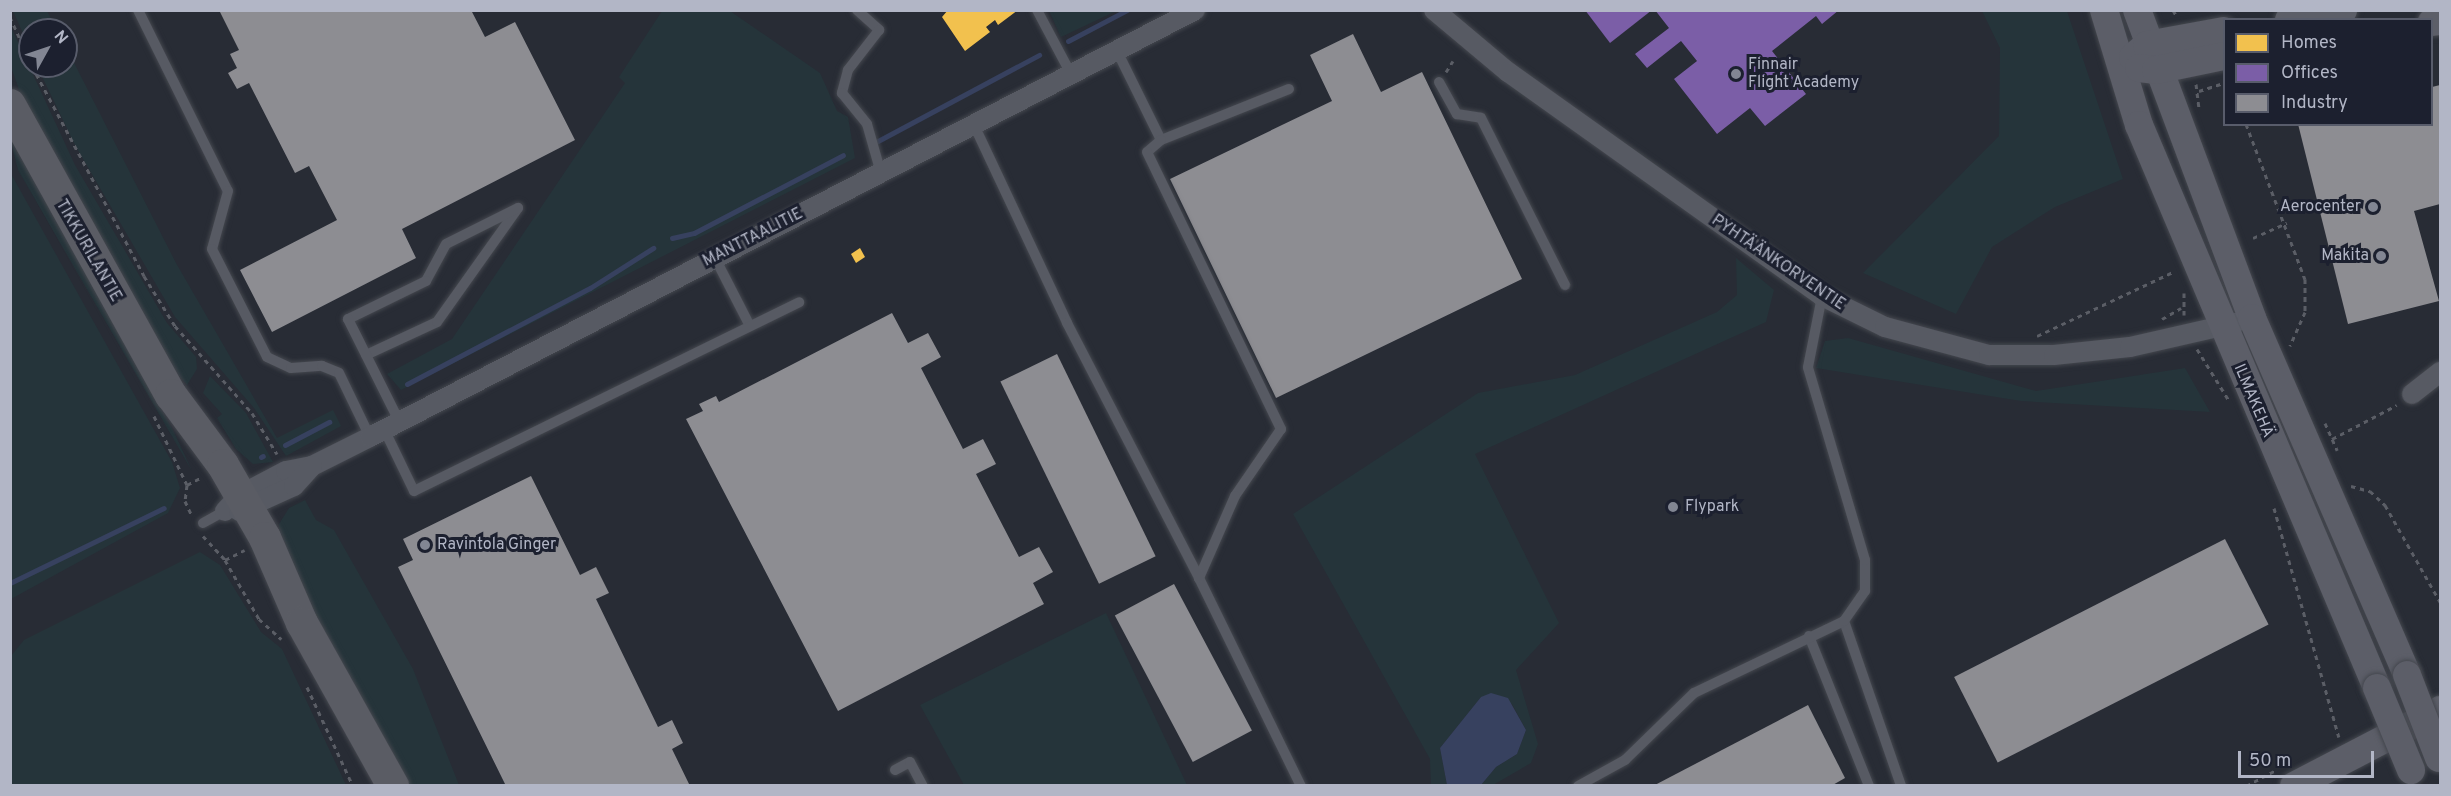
<!DOCTYPE html>
<html>
<head>
<meta charset="utf-8">
<style>
	body { margin:0 }
	#map { position:relative; width:2451px; height:796px; overflow:hidden; background:#282c35; font-family:Overpass,sans-serif }
	div>[style] { position:absolute }
	[style*='--x'] { left:calc(var(--x)*1px); top:calc(var(--y)*1px); width:calc(var(--w)*1px); rotate:calc(var(--a)*1deg) }
	.green>* { inset:0; background:#25343a }
	.water>* { inset:0; background:#37415f }
	.homes>* { inset:0; background:#f2c14e }
	.offices>* { inset:0; background:#7b5ea7 }
	.industry>* { inset:0; background:#8d8d92; transform-origin:0 0 }
	.stream>* { height:5px; margin:-2.5px; padding:0 2.5px; transform-origin:2.5px; border-radius:2.5px; background:#37415f }
	.path>* { height:3px; margin-top:-1.5px; transform-origin:0; background:repeating-linear-gradient(90deg,#5b5e66 0 4.5px,transparent 0 9px) }
	.roads { filter:drop-shadow(0 0 2px #44474e) drop-shadow(0 0 2px #44474e) }
	.service>* { height:10px; margin:-5px; padding:0 5px; transform-origin:5px; border-radius:5px; background:#575a63 }
	.minor>* { height:20px; margin:-10px; padding:0 10px; transform-origin:10px; border-radius:10px; background:#575a63 }
	.secondary>* { height:28px; margin:-14px; padding:0 14px; transform-origin:14px; border-radius:14px; background:#5c5e68 }
	.primary>* { height:32px; margin:-16px; padding:0 16px; transform-origin:16px; border-radius:16px; background:#5a5c64 }
	.bridges { filter:drop-shadow(0 0 2px #44474e) drop-shadow(0 0 2px #44474e) }
	.secondary-bridge>* { height:28px; margin:-14px; padding:0 14px; transform-origin:14px; border-radius:14px; background:#5c5e68 }
	.dots>* { width:16px; height:16px; translate:-50% -50%; box-sizing:border-box; border:3px solid #1c202f; border-radius:50% }
	span { translate:-50% -50%; white-space:nowrap; text-align:center; line-height:1.15; -webkit-text-stroke:6px #1c202f; paint-order:stroke }
	.poi-label { font-size:16px; color:#b2b6c6 }
	.left { translate:0 -50%; text-align:left }
	.right { translate:-100% -50%; text-align:right }
	.street-label { font-size:16px; color:#b2b6c6 }
	.frame { position:absolute; inset:0; border:12px solid #b2b6c6; pointer-events:none }
	.legend { position:absolute; left:2223px; top:18px; width:210px; height:108px; box-sizing:border-box; background:#1c202f; border:2px solid #585c6b; margin:0; padding:8px 10px; list-style:none; font-size:18px; color:#b2b6c6 }
	.legend li { display:flex; align-items:center; gap:12px; height:30px }
	.legend b { width:30px; border:2px solid #585c6b }
	.north { position:absolute; left:18px; top:18px; width:60px; height:60px; box-sizing:border-box; background:#1c202f; border:2px solid #585c6b; border-radius:50%; rotate:50deg; font-size:16px; font-weight:700; line-height:24px; text-align:center; color:#b2b6c6 }
	.north::after { content:''; display:block; margin:auto; width:21px; height:27px; background:#828693; clip-path:polygon(50% 0,100% 100%,50% 72%,0 100%) }
	.scale { position:absolute; left:2238px; top:751px; width:136px; height:27px; box-sizing:border-box; border:3px solid #b2b6c6; border-top:0; padding-left:8px; font-size:18px; line-height:21px; white-space:nowrap; color:#b2b6c6; -webkit-text-stroke:4px #1c202f; paint-order:stroke }
</style>
</head>
<body>
<div id="map">
	<div class="green">
		<div style="clip-path:polygon(13px 11px,47px 11px,57px 30px,30px 30px,30px 49px)"></div>
		<div style="clip-path:polygon(662px 11px,730px 11px,820px 73px,837px 111px,848px 117px,855px 158px,401px 390px,387px 374px,452px 339px,625px 83px,619px 77px)"></div>
		<div style="clip-path:polygon(1049px 11px,1116px 11px,1061px 37px)"></div>
		<div style="clip-path:polygon(1982px 11px,2067px 11px,2123px 179px,2055px 207px,1992px 247px,1956px 314px,1863px 273px,1999px 136px,2000px 48px)"></div>
		<div style="clip-path:polygon(11px 27px,75px 165px,167px 323px,196px 357px,197px 369px,187px 385px,169px 364px,26px 109px,11px 67px)"></div>
		<div style="clip-path:polygon(66px 47px,176px 263px,277px 438px,333px 410px,341px 426px,286px 456px,254px 408px,175px 317px,75px 145px,37px 66px,66px 66px)"></div>
		<div style="clip-path:polygon(10px 138px,174px 432px,192px 471px,18px 170px)"></div>
		<div style="clip-path:polygon(10px 172px,172px 462px,180px 488px,168px 513px,11px 599px)"></div>
		<div style="clip-path:polygon(1736px 258px,1774px 290px,1766px 322px,1475px 454px,1559px 623px,1516px 670px,1538px 744px,1531px 763px,1493px 785px,1481px 785px,1496px 767px,1517px 754px,1526px 730px,1512px 704px,1481px 697px,1440px 748px,1447px 785px,1431px 785px,1430px 759px,1293px 514px,1478px 393px,1575px 375px,1717px 312px,1737px 295px)"></div>
		<div style="clip-path:polygon(1848px 338px,2036px 391px,2185px 368px,2210px 412px,2021px 401px,1816px 368px,1825px 341px)"></div>
		<div style="clip-path:polygon(210px 376px,246px 413px,273px 462px,253px 464px,236px 449px,217px 418px,222px 414px,203px 393px)"></div>
		<div style="clip-path:polygon(305px 500px,316px 520px,334px 530px,413px 669px,459px 785px,403px 785px,281px 552px,279px 524px,289px 508px)"></div>
		<div style="clip-path:polygon(200px 552px,220px 565px,261px 632px,282px 649px,346px 785px,11px 785px,11px 656px,24px 640px)"></div>
		<div style="clip-path:polygon(1106px 613px,1187px 785px,964px 785px,920px 705px)"></div>
	</div>
	<div class="water">
		<div style="clip-path:polygon(1491px 693px,1508px 698px,1526px 730px,1517px 754px,1496px 767px,1481px 785px,1447px 785px,1440px 748px,1481px 697px)"></div>
	</div>
	<div class="homes">
		<div style="clip-path:polygon(948px 10px,1018px 10px,998px 25px,995px 20px,986px 27px,990px 32px,965px 51px,942px 17px)"></div>
		<div style="clip-path:polygon(860px 248px,865px 257px,856px 263px,851px 254px)"></div>
	</div>
	<div class="offices">
		<div style="clip-path:polygon(1585px 10px,1652px 10px,1610px 43px)"></div>
		<div style="clip-path:polygon(1655px 10px,1839px 10px,1822px 24px,1816px 16px,1772px 51px,1806px 94px,1765px 126px,1750px 108px,1717px 134px,1674px 79px,1697px 61px,1681px 41px,1647px 68px,1635px 54px,1669px 28px)"></div>
	</div>
	<div class="industry">
		<div style="clip-path:polygon(219px 10px,471px 10px,485px 37px,515px 22px,575px 140px,402px 229px,416px 258px,272px 332px,240px 270px,337px 220px,309px 166px,295px 173px,249px 83px,237px 89px,228px 73px,237px 68px,230px 54px,239px 50px)"></div>
		<div style="clip-path:polygon(1353px 34px,1381px 92px,1422px 72px,1522px 279px,1276px 398px,1170px 179px,1332px 101px,1310px 55px)"></div>
		<div style="clip-path:polygon(2440px 85px,2440px 204px,2414px 211px,2439px 301px,2348px 324px,2298px 124px,2432px 124px,2432px 87px)"></div>
		<div style="clip-path:polygon(892px 313px,908px 343px,928px 333px,941px 357px,921px 368px,963px 449px,983px 439px,996px 464px,976px 474px,1019px 557px,1039px 547px,1053px 572px,1033px 583px,1044px 604px,838px 711px,686px 419px,703px 411px,699px 404px,716px 396px,719px 402px)"></div>
		<div style="left:1057px;top:354px;width:225px;height:63px;rotate:64deg"></div>
		<div style="clip-path:polygon(531px 476px,580px 575px,596px 567px,609px 593px,596px 599px,658px 727px,672px 720px,683px 743px,672px 749px,690px 786px,506px 786px,398px 567px,413px 560px,403px 539px)"></div>
		<div style="left:2225px;top:539px;width:96px;height:304px;rotate:63deg"></div>
		<div style="left:1174px;top:584px;width:166px;height:67px;rotate:62deg"></div>
		<div style="clip-path:polygon(1808px 705px,1845px 778px,1831px 786px,1653px 786px)"></div>
	</div>
	<div class="stream">
		<div style="--x:1068;--y:41;--w:67;--a:-27.7"></div>
		<div style="--x:876;--y:142;--w:185;--a:-28.1"></div>
		<div style="--x:672;--y:238;--w:23;--a:-13"></div>
		<div style="--x:694;--y:233;--w:168;--a:-27.6"></div>
		<div style="--x:407;--y:384;--w:207;--a:-27.7"></div>
		<div style="--x:590;--y:288;--w:75;--a:-32.4"></div>
		<div style="--x:285;--y:445;--w:50;--a:-27.6"></div>
		<div style="--x:261;--y:457;--w:2;--a:-27"></div>
		<div style="--x:10;--y:583;--w:171;--a:-26"></div>
	</div>
	<div class="path">
		<div style="--x:2173;--y:10;--w:8;--a:60"></div>
		<div style="--x:10;--y:17;--w:48;--a:65.6"></div>
		<div style="--x:32;--y:66;--w:238;--a:61.9"></div>
		<div style="--x:144;--y:276;--w:59;--a:58.2"></div>
		<div style="--x:175;--y:326;--w:116;--a:48.5"></div>
		<div style="--x:252;--y:413;--w:48;--a:58.6"></div>
		<div style="--x:1446;--y:72;--w:13;--a:-58"></div>
		<div style="--x:2196;--y:84;--w:23;--a:83"></div>
		<div style="--x:2199;--y:91;--w:26;--a:-18"></div>
		<div style="--x:2246;--y:124;--w:166;--a:69.2"></div>
		<div style="--x:2305;--y:279;--w:33;--a:90"></div>
		<div style="--x:2305;--y:312;--w:37;--a:114"></div>
		<div style="--x:2253;--y:238;--w:37;--a:-24"></div>
		<div style="--x:2184;--y:315;--w:22;--a:-90"></div>
		<div style="--x:2162;--y:319;--w:22;--a:-30"></div>
		<div style="--x:2037;--y:336;--w:150;--a:-25.2"></div>
		<div style="--x:2197;--y:349;--w:59;--a:58.2"></div>
		<div style="--x:154;--y:416;--w:76;--a:64.4"></div>
		<div style="--x:187;--y:485;--w:16;--a:97"></div>
		<div style="--x:185;--y:501;--w:14;--a:65"></div>
		<div style="--x:2325;--y:423;--w:30;--a:66"></div>
		<div style="--x:2332;--y:439;--w:73;--a:-27.6"></div>
		<div style="--x:187;--y:485;--w:17;--a:-28"></div>
		<div style="--x:2351;--y:486;--w:20;--a:15"></div>
		<div style="--x:2370;--y:491;--w:21;--a:43"></div>
		<div style="--x:2385;--y:505;--w:112;--a:60.4"></div>
		<div style="--x:2274;--y:508;--w:238;--a:74.2"></div>
		<div style="--x:203;--y:536;--w:33;--a:47"></div>
		<div style="--x:225;--y:560;--w:68;--a:60"></div>
		<div style="--x:259;--y:619;--w:30;--a:42"></div>
		<div style="--x:225;--y:560;--w:22;--a:-27"></div>
		<div style="--x:307;--y:687;--w:109;--a:65.1"></div>
		<div style="--x:2246;--y:786;--w:34;--a:-28"></div>
	</div>
	<div class="roads">
		<div class="service">
			<div style="--x:138;--y:10;--w:202;--a:63.6"></div>
			<div style="--x:228;--y:191;--w:60;--a:105.4"></div>
			<div style="--x:212;--y:249;--w:121;--a:63"></div>
			<div style="--x:267;--y:357;--w:26;--a:25"></div>
			<div style="--x:291;--y:368;--w:31;--a:-4"></div>
			<div style="--x:322;--y:366;--w:18;--a:22"></div>
			<div style="--x:339;--y:373;--w:71;--a:64.2"></div>
			<div style="--x:857;--y:10;--w:30;--a:42"></div>
			<div style="--x:879;--y:30;--w:51;--a:127.8"></div>
			<div style="--x:848;--y:70;--w:24;--a:105"></div>
			<div style="--x:842;--y:93;--w:40;--a:51"></div>
			<div style="--x:867;--y:124;--w:51;--a:74.1"></div>
			<div style="--x:1037;--y:10;--w:72;--a:62"></div>
			<div style="--x:1117;--y:51;--w:99;--a:63.7"></div>
			<div style="--x:1439;--y:82;--w:37;--a:61"></div>
			<div style="--x:1457;--y:114;--w:24;--a:9"></div>
			<div style="--x:1481;--y:118;--w:187;--a:63.3"></div>
			<div style="--x:1289;--y:89;--w:138;--a:158.3"></div>
			<div style="--x:1161;--y:140;--w:18;--a:139"></div>
			<div style="--x:1147;--y:152;--w:308;--a:64.2"></div>
			<div style="--x:1281;--y:429;--w:81;--a:124.5"></div>
			<div style="--x:1235;--y:496;--w:90;--a:113.7"></div>
			<div style="--x:1199;--y:578;--w:232;--a:63.9"></div>
			<div style="--x:974;--y:125;--w:219;--a:64.8"></div>
			<div style="--x:1067;--y:323;--w:287;--a:62.6"></div>
			<div style="--x:715;--y:258;--w:76;--a:62.8"></div>
			<div style="--x:366;--y:355;--w:78;--a:-24.9"></div>
			<div style="--x:437;--y:322;--w:140;--a:-54.6"></div>
			<div style="--x:518;--y:208;--w:80;--a:153.4"></div>
			<div style="--x:446;--y:244;--w:42;--a:118.4"></div>
			<div style="--x:426;--y:281;--w:87;--a:154"></div>
			<div style="--x:348;--y:319;--w:114;--a:63.4"></div>
			<div style="--x:384;--y:429;--w:69;--a:64.2"></div>
			<div style="--x:414;--y:491;--w:429;--a:-26.1"></div>
			<div style="--x:203;--y:523;--w:25;--a:-29"></div>
			<div style="--x:1844;--y:621;--w:175;--a:70.9"></div>
			<div style="--x:1809;--y:636;--w:162;--a:68.2"></div>
			<div style="--x:895;--y:770;--w:17;--a:-28"></div>
			<div style="--x:910;--y:762;--w:27;--a:62"></div>
			<div style="--x:1578;--y:786;--w:54;--a:-29"></div>
			<div style="--x:1625;--y:760;--w:96;--a:-44.2"></div>
			<div style="--x:1694;--y:693;--w:166;--a:-25.6"></div>
			<div style="--x:1844;--y:621;--w:37;--a:-55"></div>
			<div style="--x:1865;--y:591;--w:31;--a:-90"></div>
			<div style="--x:1865;--y:560;--w:201;--a:-106.5"></div>
			<div style="--x:1808;--y:367;--w:72;--a:-78.8"></div>
		</div>
		<div class="minor">
			<div style="--x:1434;--y:10;--w:97;--a:40"></div>
			<div style="--x:1508;--y:72;--w:386;--a:35.5"></div>
			<div style="--x:1822;--y:296;--w:70;--a:26.2"></div>
			<div style="--x:1885;--y:327;--w:108;--a:15.1"></div>
			<div style="--x:1989;--y:355;--w:65;--a:0"></div>
			<div style="--x:2054;--y:355;--w:76;--a:-6"></div>
			<div style="--x:2130;--y:347;--w:108;--a:-12.9"></div>
			<div style="--x:2412;--y:394;--w:36;--a:-38"></div>
			<div style="--x:225;--y:511;--w:22;--a:-47"></div>
			<div style="--x:240;--y:495;--w:52;--a:-27.6"></div>
			<div style="--x:286;--y:471;--w:26;--a:-11"></div>
			<div style="--x:312;--y:466;--w:65;--a:-26.6"></div>
			<div style="--x:370;--y:437;--w:929;--a:-27.36"></div>
			<div style="--x:239;--y:511;--w:60;--a:-24.4"></div>
			<div style="--x:294;--y:486;--w:27;--a:-48"></div>
		</div>
		<div class="secondary">
			<div style="--x:2104;--y:10;--w:120;--a:73.1"></div>
			<div style="--x:2139;--y:125;--w:611;--a:67.08"></div>
			<div style="--x:2137;--y:10;--w:329;--a:69.5"></div>
			<div style="--x:2252;--y:318;--w:389;--a:66.5"></div>
			<div style="--x:2289;--y:20;--w:55;--a:-10.5"></div>
			<div style="--x:2432;--y:22;--w:8;--a:-7"></div>
			<div style="--x:2133;--y:57;--w:18;--a:-41"></div>
			<div style="--x:2147;--y:45;--w:78;--a:-10.3"></div>
			<div style="--x:2139;--y:68;--w:17;--a:7"></div>
			<div style="--x:2156;--y:70;--w:69;--a:-11.6"></div>
			<div style="--x:2294;--y:786;--w:165;--a:-27.5"></div>
		</div>
		<div class="primary">
			<div style="--x:10;--y:105;--w:332;--a:61"></div>
			<div style="--x:171;--y:395;--w:87;--a:53.4"></div>
			<div style="--x:223;--y:465;--w:84;--a:60.1"></div>
			<div style="--x:265;--y:538;--w:93;--a:66.5"></div>
			<div style="--x:302;--y:623;--w:187;--a:60.8"></div>
		</div>
	</div>
	<div class="bridges">
		<div class="secondary-bridge">
			<div style="--x:2407;--y:675;--w:89;--a:68.9"></div>
			<div style="--x:2377;--y:688;--w:89;--a:67.5"></div>
		</div>
	</div>
	<div class="dots">
		<div style="left:1736px;top:74px;background:#828693"></div>
		<div style="left:2373px;top:207px;background:#828693"></div>
		<div style="left:2381px;top:256px;background:#828693"></div>
		<div style="left:1673px;top:507px;background:#828693"></div>
		<div style="left:425px;top:545px;background:#828693"></div>
	</div>
	<div class="poi-label">
		<span class="left" style="left:1748px;top:74px">Finnair<br>Flight Academy</span>
		<span class="right" style="left:2361px;top:207px">Aerocenter</span>
		<span class="right" style="left:2369px;top:256px">Makita</span>
		<span class="left" style="left:1685px;top:507px">Flypark</span>
		<span class="left" style="left:437px;top:545px">Ravintola Ginger</span>
	</div>
	<div class="street-label">
		<span style="left:753px;top:238px;rotate:-27deg">MANTTAALITIE</span>
		<span style="left:88px;top:251px;rotate:60deg">TIKKURILANTIE</span>
		<span style="left:1778px;top:263px;rotate:34deg">PYHTÄÄNKORVENTIE</span>
		<span style="left:2253px;top:401px;rotate:67deg">ILMAKEHÄ</span>
	</div>
	<div class="frame"></div>
	<ul class="legend">
	<li><b style="height:16px;background:#f2c14e"></b>Homes</li>
	<li><b style="height:16px;background:#7b5ea7"></b>Offices</li>
	<li><b style="height:16px;background:#8d8d92"></b>Industry</li>
	</ul>
	<div class="north">N</div>
	<div class="scale">50 m</div>
</div>
</body>
</html>
